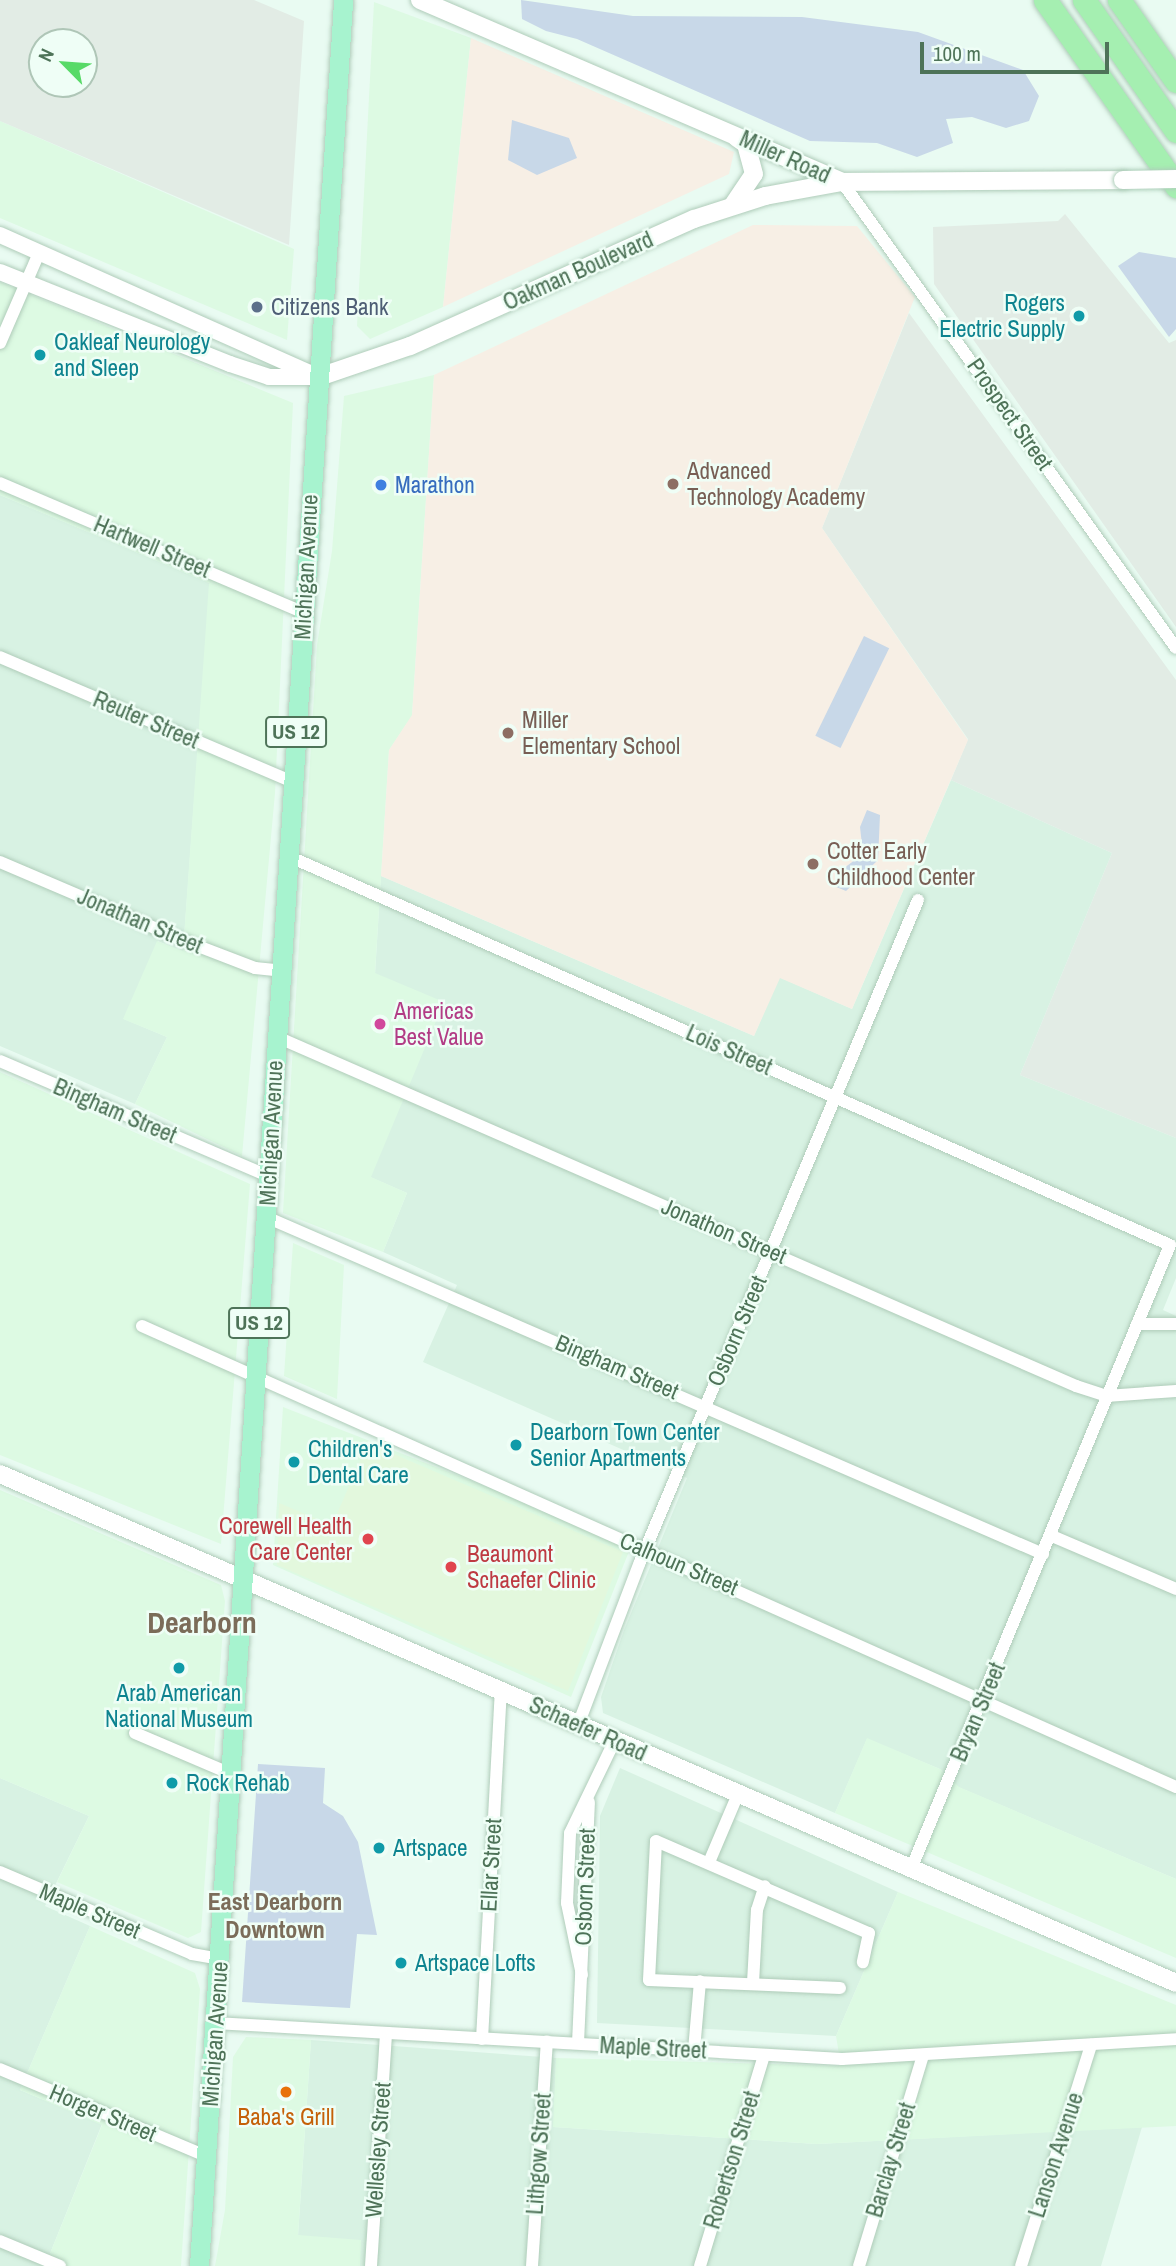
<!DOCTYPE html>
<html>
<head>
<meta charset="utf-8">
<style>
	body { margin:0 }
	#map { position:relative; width:1176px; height:2266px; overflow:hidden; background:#e9fbf2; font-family:"Archivo Narrow",sans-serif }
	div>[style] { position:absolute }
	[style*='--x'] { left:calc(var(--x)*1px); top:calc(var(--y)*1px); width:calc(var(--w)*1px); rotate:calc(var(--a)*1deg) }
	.residential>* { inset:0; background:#d8f2e3 }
	.commercial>* { inset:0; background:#ddfae3 }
	.industrial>* { inset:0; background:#e2ece5 }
	.education>* { inset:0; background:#f7efe5 }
	.medical>* { inset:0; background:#e3f8dd }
	.green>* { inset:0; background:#c8d8e8; transform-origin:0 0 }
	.roads { filter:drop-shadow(0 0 2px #afccb9) drop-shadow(0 0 2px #afccb9) }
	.minor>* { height:12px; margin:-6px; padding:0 6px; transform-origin:6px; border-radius:6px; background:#fff }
	.tertiary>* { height:16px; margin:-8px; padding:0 8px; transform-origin:8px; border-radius:8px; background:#fff }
	.secondary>* { height:18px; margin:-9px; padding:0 9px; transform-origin:9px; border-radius:9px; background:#fff }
	.primary>* { height:19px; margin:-9.5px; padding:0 9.5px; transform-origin:9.5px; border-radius:9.5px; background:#a7f3cf }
	.motorway>* { height:23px; margin:-11.5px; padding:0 11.5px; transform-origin:11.5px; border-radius:11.5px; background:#a5efb1 }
	.bridges { filter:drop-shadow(0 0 2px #adceb9) drop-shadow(0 0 2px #adceb9) }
	.secondary-bridge>* { height:18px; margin:-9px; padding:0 9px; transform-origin:9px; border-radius:9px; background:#fff }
	.dots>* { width:19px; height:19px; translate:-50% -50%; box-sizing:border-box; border:4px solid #effef6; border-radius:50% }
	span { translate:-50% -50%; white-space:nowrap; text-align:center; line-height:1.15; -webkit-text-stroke:5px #effef6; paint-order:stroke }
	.shield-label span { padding:2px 5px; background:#effef6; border:2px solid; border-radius:5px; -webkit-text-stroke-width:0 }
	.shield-label { font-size:21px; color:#4e7358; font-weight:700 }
	.street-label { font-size:23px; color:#4e7358 }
	.culture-label { font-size:23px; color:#0d838f }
	.right { translate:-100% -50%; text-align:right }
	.left { translate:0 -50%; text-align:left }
	.service-label { font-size:23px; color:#4e5e75 }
	.education-label { font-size:23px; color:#785e54 }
	.shop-label { font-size:23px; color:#366cbe }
	.hotel-label { font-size:23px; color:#b23c85 }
	.health-label { font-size:23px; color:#be3a42 }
	.food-label { font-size:23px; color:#c56008 }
	.neighbourhood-label { font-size:24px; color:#7b6c59; font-weight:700 }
	.district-label { font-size:30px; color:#7b6c59; font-weight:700 }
	.north { position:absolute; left:28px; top:28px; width:70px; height:70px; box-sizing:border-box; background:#effef6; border:2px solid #afc6b7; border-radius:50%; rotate:295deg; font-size:19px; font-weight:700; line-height:28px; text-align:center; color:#4e7358 }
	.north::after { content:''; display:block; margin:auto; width:24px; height:32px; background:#58da68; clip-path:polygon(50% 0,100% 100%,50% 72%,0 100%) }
	.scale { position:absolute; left:920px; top:42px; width:189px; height:32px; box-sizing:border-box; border:4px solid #4e7358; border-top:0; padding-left:9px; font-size:21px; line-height:24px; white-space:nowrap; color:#4e7358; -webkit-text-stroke:5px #effef6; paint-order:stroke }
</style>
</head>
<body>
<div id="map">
	<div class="residential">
		<div style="clip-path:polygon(0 495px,210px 583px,183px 952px,158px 941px,124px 1019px,167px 1037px,135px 1104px,0 1046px)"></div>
		<div style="clip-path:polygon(951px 780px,1112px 853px,1020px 1075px,1176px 1138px,1176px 1278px,1163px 1310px,1176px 1316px,1176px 1879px,958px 1787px,940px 1769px,867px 1739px,835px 1813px,603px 1713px,601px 1697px,624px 1630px,687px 1478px,423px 1362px,457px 1285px,383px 1252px,407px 1193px,370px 1177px,394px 1119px,375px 974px,381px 876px,754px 1036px,779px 977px,852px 1009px)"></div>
		<div style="clip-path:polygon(620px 1768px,898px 1892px,836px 2036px,597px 2023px,600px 1816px)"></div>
		<div style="clip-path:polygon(0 1778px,89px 1816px,45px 1906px,90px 1926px,20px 2090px,102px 2124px,45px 2266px,0 2266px)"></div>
		<div style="clip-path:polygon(311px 2040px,556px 2058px,554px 2127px,817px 2144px,1142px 2127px,1101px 2266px,359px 2266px,298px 2236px)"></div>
	</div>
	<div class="commercial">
		<div style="clip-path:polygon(374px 2px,471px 38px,443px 307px,370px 339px,357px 326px)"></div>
		<div style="clip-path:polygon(0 121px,294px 249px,287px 340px,0 218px)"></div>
		<div style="clip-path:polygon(0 282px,293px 403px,275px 793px,242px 1156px,135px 1104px,167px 1037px,123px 1019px,157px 941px,183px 951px,209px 583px,0 495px)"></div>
		<div style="clip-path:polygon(434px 375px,412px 716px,389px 750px,375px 973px,444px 1002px,371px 1177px,407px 1193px,383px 1252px,283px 1213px,317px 645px,332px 551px,344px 396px)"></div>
		<div style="clip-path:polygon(0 1072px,250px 1184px,221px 1544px,0 1455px)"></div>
		<div style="clip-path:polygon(293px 1243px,344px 1265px,337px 1399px,284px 1376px)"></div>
		<div style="clip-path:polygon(283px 1407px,632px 1544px,571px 1697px,273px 1565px)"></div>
		<div style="clip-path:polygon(0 1490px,221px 1585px,225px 1601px,201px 1932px,188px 1938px,57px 1882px,89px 1816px,0 1778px)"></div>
		<div style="clip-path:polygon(867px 1738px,940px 1769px,959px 1787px,1176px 1879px,1176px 1958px,835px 1813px)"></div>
		<div style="clip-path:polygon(898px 1892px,1176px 2005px,1176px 2126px,817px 2144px,553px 2127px,556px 2058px,841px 2066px,836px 2036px)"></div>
		<div style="clip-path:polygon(90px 1926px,195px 1973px,200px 1989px,181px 2266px,45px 2266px,102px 2125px,20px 2090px)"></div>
		<div style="clip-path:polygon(246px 2037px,311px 2040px,298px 2235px,361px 2240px,360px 2266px,215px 2266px,225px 2210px,233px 2057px)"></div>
	</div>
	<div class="industrial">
		<div style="clip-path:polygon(evenodd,0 0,254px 0,304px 21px,289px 245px,0 121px,0 0,42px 42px,84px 42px,84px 84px,42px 84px,42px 42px)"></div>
		<div style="clip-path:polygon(1065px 214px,1169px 343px,1176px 340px,1176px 627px,934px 284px,933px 227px,1058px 221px)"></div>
		<div style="clip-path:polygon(909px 313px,1176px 680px,1176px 1138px,1020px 1075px,1112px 853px,951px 780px,968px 739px,822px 528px)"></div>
	</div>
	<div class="education">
		<div style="clip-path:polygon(471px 38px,734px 152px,729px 174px,443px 307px)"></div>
		<div style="clip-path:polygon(753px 225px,857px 226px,915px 297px,822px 528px,968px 740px,852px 1009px,780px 978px,754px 1036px,381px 876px,389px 750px,412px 715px,434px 375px)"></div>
	</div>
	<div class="medical">
		<div style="clip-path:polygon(368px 1443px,623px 1552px,568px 1691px,277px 1565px,279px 1503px,332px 1525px)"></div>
	</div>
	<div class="green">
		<div style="clip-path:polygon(521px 0,633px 16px,802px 17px,918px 32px,1023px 70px,1039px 96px,1029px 121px,1006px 128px,972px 117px,946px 119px,953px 143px,917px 157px,877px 143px,810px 141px,577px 39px,546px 31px,522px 19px)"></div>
		<div style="clip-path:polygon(512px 120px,569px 138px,577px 158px,537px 175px,508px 160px)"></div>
		<div style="clip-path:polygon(1139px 252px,1176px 258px,1176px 329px,1169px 337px,1118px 266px)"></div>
		<div style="left:864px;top:636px;width:28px;height:111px;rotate:26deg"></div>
		<div style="clip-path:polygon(867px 810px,880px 815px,878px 860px,846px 891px,834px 886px,840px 871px,863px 854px,860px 827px)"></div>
		<div style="clip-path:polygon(258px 1764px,325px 1768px,323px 1803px,343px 1816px,358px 1842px,377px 1935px,357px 1934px,350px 2008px,242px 2002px)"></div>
	</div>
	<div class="roads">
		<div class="minor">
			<div style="--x:842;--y:182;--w:573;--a:54.37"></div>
			<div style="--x:0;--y:343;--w:98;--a:-66.6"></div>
			<div style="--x:0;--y:483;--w:329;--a:23.1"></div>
			<div style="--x:0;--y:657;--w:319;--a:23.1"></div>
			<div style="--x:288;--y:856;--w:964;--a:23.8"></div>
			<div style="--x:1170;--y:1245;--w:676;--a:112.54"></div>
			<div style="--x:0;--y:862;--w:207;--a:23.1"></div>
			<div style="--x:190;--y:943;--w:70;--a:21"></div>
			<div style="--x:255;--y:968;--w:27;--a:6"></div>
			<div style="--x:277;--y:1037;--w:872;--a:23.6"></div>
			<div style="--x:1076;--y:1386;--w:32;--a:18"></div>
			<div style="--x:1106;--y:1396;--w:70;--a:-4.1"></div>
			<div style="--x:0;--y:1061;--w:292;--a:23.2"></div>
			<div style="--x:266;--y:1217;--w:847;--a:23.45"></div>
			<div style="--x:1137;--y:1324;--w:39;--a:0"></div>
			<div style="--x:142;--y:1326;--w:1132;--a:24.03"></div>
			<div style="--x:1052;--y:1536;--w:135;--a:23.1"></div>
			<div style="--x:578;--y:1725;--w:174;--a:-69.2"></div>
			<div style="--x:640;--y:1562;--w:718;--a:-67.22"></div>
			<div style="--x:135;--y:1733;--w:104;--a:23.1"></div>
			<div style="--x:710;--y:1860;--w:72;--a:-67"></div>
			<div style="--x:0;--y:1872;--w:209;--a:23.1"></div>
			<div style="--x:192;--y:1954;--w:28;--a:10"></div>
			<div style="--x:582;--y:1975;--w:74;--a:-101.8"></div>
			<div style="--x:567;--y:1903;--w:70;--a:-87.5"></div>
			<div style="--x:570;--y:1833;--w:101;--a:-64.2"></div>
			<div style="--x:753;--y:1983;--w:73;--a:-86.9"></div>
			<div style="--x:757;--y:1910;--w:25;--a:-72"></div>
			<div style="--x:840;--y:1988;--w:191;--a:-177.6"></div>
			<div style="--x:649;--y:1980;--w:139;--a:-87.1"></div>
			<div style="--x:656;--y:1841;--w:232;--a:23.4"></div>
			<div style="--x:869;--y:1933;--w:30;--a:102"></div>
			<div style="--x:215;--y:2023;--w:628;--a:3.29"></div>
			<div style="--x:842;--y:2059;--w:335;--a:-3.4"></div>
			<div style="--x:482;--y:2039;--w:349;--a:-86.9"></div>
			<div style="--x:578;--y:2043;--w:241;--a:-87.4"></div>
			<div style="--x:694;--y:2050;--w:69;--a:-85"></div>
			<div style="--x:0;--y:2069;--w:224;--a:22.9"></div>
			<div style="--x:0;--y:2241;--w:65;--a:22.6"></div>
			<div style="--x:371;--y:2266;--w:233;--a:-86.3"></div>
			<div style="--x:532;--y:2266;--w:225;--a:-86.2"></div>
			<div style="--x:700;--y:2266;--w:220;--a:-73.1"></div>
			<div style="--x:859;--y:2266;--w:220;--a:-73.1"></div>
			<div style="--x:1021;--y:2266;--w:232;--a:-72.4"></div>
		</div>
		<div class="tertiary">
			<div style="--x:0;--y:235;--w:349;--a:24"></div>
			<div style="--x:0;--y:272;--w:248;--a:21.8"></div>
			<div style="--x:230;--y:364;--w:41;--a:18.4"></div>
			<div style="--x:269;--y:377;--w:44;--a:0"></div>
		</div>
		<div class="secondary">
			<div style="--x:420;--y:0;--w:460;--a:23.3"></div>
			<div style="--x:842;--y:182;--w:281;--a:-0.4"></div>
			<div style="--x:733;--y:205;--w:37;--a:-56"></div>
			<div style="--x:754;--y:174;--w:31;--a:-105"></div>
			<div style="--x:746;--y:144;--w:11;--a:-146"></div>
			<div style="--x:319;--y:377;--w:96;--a:-18.8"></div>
			<div style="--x:410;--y:346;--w:311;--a:-24.1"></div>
			<div style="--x:694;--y:219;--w:75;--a:-17.9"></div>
			<div style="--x:765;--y:196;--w:77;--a:-10.4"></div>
			<div style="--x:0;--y:1474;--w:1281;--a:23.4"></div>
		</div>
		<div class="primary">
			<div style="--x:199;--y:2266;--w:2271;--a:-86.36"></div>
		</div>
		<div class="motorway">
			<div style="--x:1045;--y:0;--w:228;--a:54.8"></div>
			<div style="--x:1084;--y:0;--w:160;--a:54.9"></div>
			<div style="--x:1119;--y:0;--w:99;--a:54.9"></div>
		</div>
	</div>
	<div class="bridges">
		<div class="secondary-bridge">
			<div style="--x:1123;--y:180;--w:53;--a:-1.1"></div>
		</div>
	</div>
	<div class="dots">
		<div style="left:257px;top:307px;background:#5c6f8a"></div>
		<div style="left:1079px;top:316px;background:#0f9aa8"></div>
		<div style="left:40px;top:355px;background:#0f9aa8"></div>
		<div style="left:673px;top:484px;background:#8d6e63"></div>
		<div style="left:381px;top:485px;background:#3f7fe0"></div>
		<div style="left:508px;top:733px;background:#8d6e63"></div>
		<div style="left:813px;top:864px;background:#8d6e63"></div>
		<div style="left:380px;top:1024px;background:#d1479c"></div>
		<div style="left:516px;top:1445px;background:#0f9aa8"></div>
		<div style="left:294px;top:1462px;background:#0f9aa8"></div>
		<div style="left:368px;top:1539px;background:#e0444e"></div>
		<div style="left:451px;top:1567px;background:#e0444e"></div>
		<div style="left:179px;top:1668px;background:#0f9aa8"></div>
		<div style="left:172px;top:1783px;background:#0f9aa8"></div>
		<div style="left:379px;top:1848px;background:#0f9aa8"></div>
		<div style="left:401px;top:1963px;background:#0f9aa8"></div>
		<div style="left:286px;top:2092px;background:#e8710a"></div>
	</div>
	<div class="shield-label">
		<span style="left:296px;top:732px">US 12</span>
		<span style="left:259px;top:1323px">US 12</span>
	</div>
	<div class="street-label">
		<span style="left:785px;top:157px;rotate:24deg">Miller Road</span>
		<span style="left:578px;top:271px;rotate:-24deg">Oakman Boulevard</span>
		<span style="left:1010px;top:414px;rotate:55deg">Prospect Street</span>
		<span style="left:152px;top:547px;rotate:23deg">Hartwell Street</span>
		<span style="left:306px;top:567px;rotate:-87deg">Michigan Avenue</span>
		<span style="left:146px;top:720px;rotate:23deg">Reuter Street</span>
		<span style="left:140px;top:921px;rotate:23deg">Jonathan Street</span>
		<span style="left:729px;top:1050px;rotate:24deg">Lois Street</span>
		<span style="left:115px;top:1111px;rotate:23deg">Bingham Street</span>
		<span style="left:271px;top:1133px;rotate:-87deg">Michigan Avenue</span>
		<span style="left:724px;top:1231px;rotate:23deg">Jonathon Street</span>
		<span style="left:737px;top:1331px;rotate:-67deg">Osborn Street</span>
		<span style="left:617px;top:1367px;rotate:23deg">Bingham Street</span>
		<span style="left:679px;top:1564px;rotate:23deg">Calhoun Street</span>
		<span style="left:978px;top:1712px;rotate:-67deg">Bryan Street</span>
		<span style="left:588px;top:1729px;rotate:24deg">Schaefer Road</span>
		<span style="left:491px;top:1865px;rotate:-87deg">Ellar Street</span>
		<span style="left:585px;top:1887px;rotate:-88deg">Osborn Street</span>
		<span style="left:90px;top:1911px;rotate:23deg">Maple Street</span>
		<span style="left:215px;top:2034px;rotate:-86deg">Michigan Avenue</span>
		<span style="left:653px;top:2048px;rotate:3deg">Maple Street</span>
		<span style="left:103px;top:2113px;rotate:23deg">Horger Street</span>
		<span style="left:378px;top:2150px;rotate:-86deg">Wellesley Street</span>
		<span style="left:539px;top:2154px;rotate:-86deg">Lithgow Street</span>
		<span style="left:1056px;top:2155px;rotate:-72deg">Lanson Avenue</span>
		<span style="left:732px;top:2160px;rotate:-73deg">Robertson Street</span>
		<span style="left:891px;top:2160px;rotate:-73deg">Barclay Street</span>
	</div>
	<div class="culture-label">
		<span class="right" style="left:1065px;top:316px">Rogers<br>Electric Supply</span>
		<span class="left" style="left:54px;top:355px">Oakleaf Neurology<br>and Sleep</span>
		<span class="left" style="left:530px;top:1445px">Dearborn Town Center<br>Senior Apartments</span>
		<span class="left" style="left:308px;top:1462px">Children's<br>Dental Care</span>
		<span style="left:179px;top:1706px">Arab American<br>National Museum</span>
		<span class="left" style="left:186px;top:1783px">Rock Rehab</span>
		<span class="left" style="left:393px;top:1848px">Artspace</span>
		<span class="left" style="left:415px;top:1963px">Artspace Lofts</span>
	</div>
	<div class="service-label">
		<span class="left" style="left:271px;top:307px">Citizens Bank</span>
	</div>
	<div class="education-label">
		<span class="left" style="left:687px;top:484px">Advanced<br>Technology Academy</span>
		<span class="left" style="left:522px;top:733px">Miller<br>Elementary School</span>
		<span class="left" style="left:827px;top:864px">Cotter Early<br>Childhood Center</span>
	</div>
	<div class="shop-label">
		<span class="left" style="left:395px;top:485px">Marathon</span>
	</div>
	<div class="hotel-label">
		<span class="left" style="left:394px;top:1024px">Americas<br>Best Value</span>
	</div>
	<div class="health-label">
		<span class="right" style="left:352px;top:1539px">Corewell Health<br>Care Center</span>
		<span class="left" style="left:467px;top:1567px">Beaumont<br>Schaefer Clinic</span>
	</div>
	<div class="food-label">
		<span style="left:286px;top:2117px">Baba's Grill</span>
	</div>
	<div class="neighbourhood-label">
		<span style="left:275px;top:1916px">East Dearborn<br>Downtown</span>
	</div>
	<div class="district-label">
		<span style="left:202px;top:1622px">Dearborn</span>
	</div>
	<div class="north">N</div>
	<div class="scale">100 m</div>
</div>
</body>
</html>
